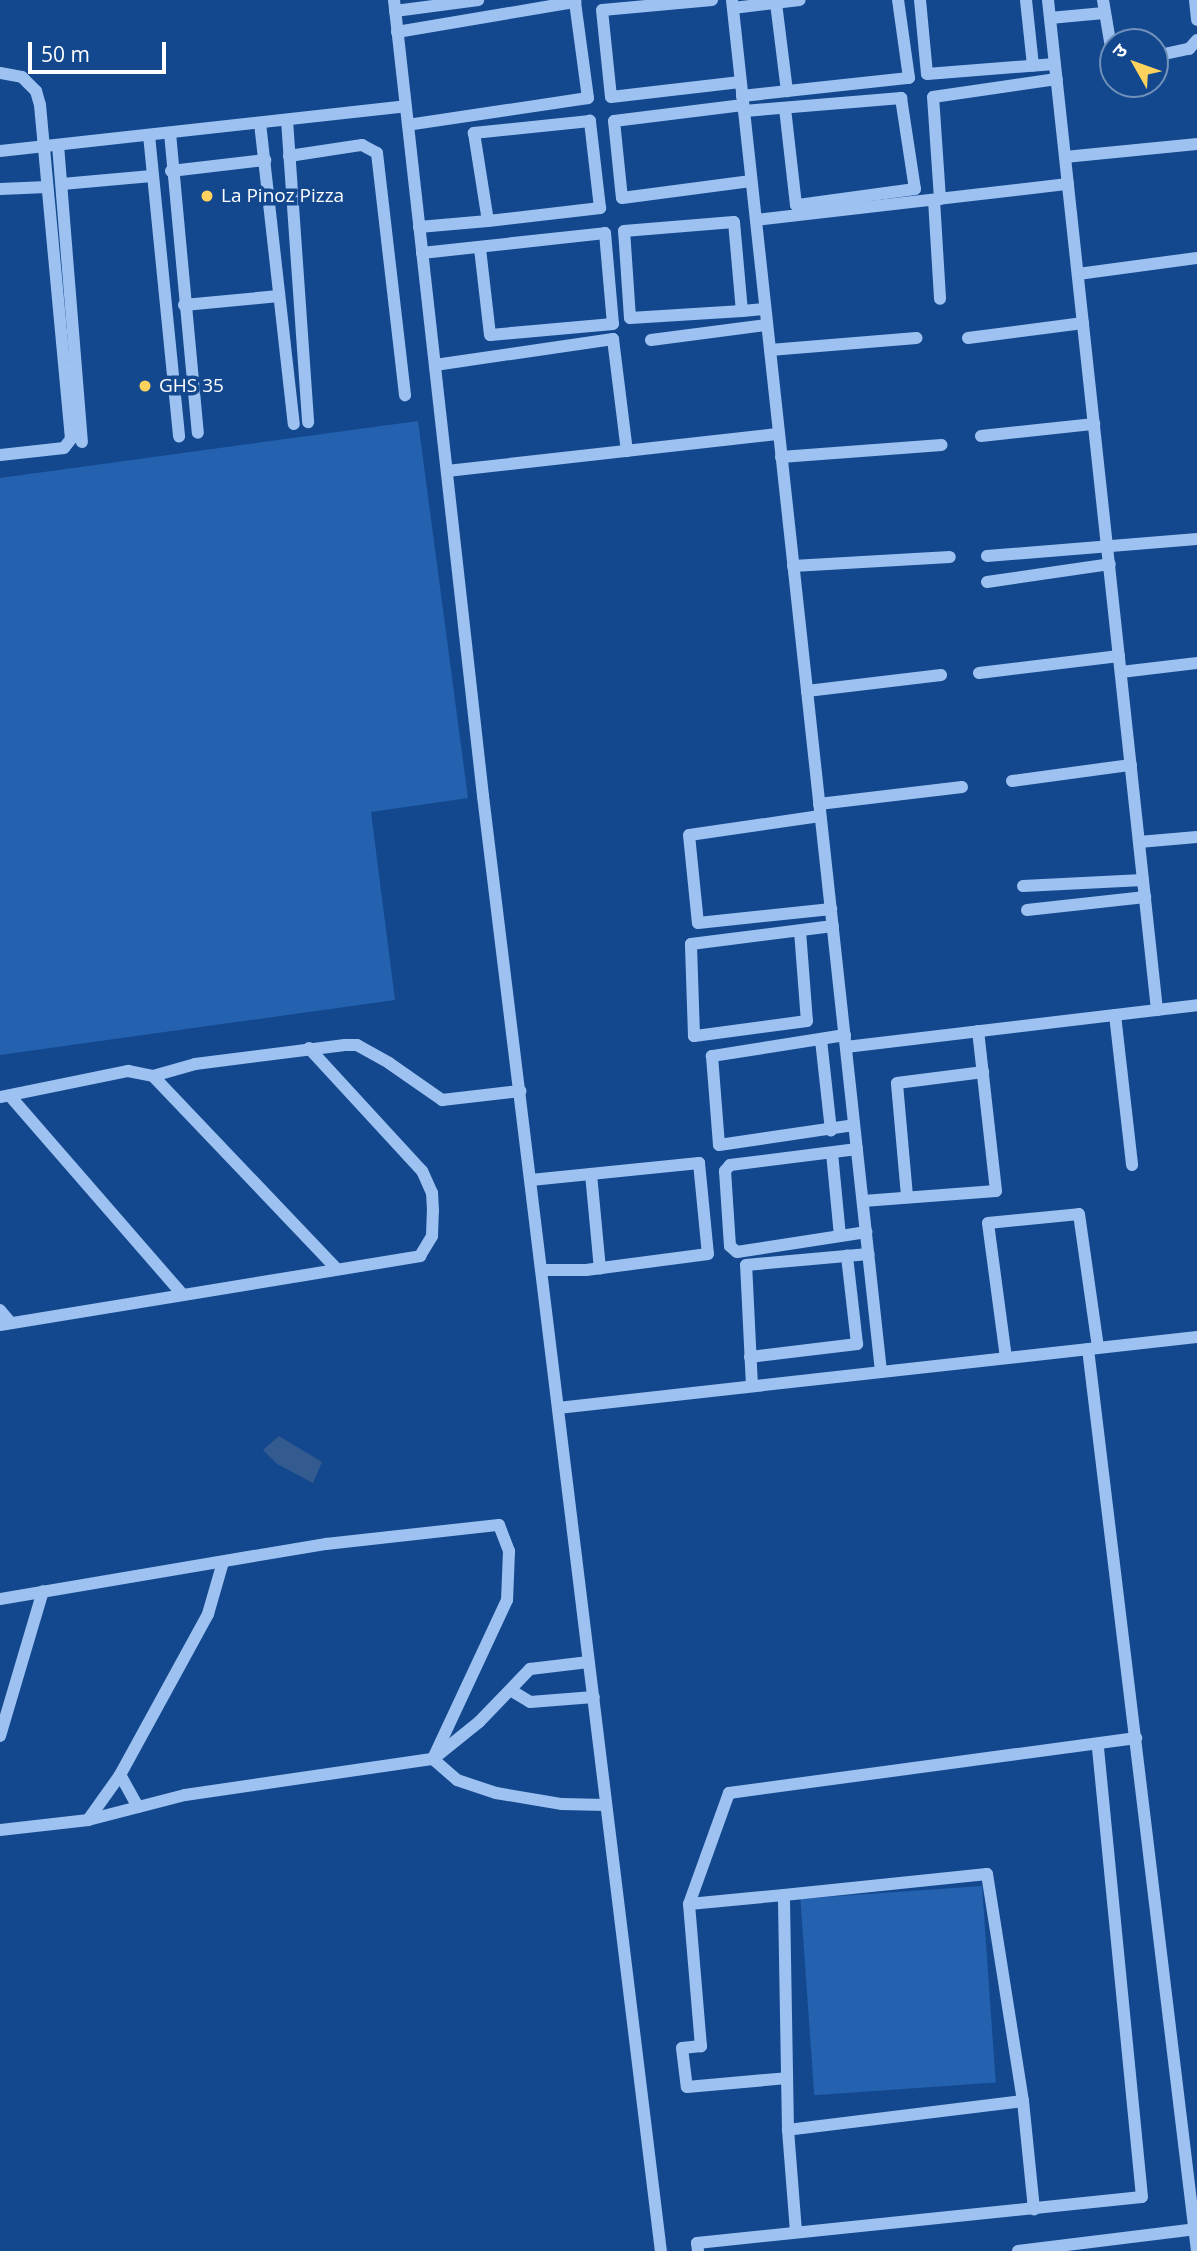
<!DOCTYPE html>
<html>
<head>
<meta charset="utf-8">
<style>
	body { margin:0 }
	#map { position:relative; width:1197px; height:2251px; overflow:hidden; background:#13488e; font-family:"Open Sans","Noto Sans Devanagari",sans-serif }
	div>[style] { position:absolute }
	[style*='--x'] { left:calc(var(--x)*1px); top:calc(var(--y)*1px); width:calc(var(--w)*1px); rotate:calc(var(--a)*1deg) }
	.green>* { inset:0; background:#2461ae; transform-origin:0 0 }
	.water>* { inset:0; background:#345b90 }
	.minor>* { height:12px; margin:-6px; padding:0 6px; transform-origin:6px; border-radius:6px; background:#9dc2f1 }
	.dots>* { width:19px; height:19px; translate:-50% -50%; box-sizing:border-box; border:4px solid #13488e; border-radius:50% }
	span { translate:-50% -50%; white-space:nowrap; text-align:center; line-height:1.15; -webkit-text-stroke:7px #13488e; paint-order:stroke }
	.poi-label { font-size:19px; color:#fff }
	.left { translate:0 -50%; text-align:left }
	.north { position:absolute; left:1099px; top:28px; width:70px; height:70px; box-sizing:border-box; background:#13488e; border:2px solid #7191bb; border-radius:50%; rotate:310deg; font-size:19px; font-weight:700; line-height:28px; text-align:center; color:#fff }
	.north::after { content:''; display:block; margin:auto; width:24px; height:32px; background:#ffd15d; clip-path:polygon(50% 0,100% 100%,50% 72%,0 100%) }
	.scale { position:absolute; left:28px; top:42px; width:138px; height:32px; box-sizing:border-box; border:4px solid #fff; border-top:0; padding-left:9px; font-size:21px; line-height:24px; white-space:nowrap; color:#fff; -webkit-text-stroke:5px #13488e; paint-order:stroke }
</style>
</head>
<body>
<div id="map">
	<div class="green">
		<div style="clip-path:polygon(418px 421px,468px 798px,371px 812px,395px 1000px,0 1055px,0 478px)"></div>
		<div style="left:982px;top:1886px;width:197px;height:182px;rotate:86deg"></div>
	</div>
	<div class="water">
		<div style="clip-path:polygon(279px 1436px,322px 1462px,313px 1483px,277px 1464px,263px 1450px)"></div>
	</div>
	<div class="minor">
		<div style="--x:394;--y:0;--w:801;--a:83.62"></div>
		<div style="--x:483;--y:796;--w:1466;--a:83.03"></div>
		<div style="--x:712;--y:0;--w:110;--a:174.8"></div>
		<div style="--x:602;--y:10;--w:87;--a:84.1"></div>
		<div style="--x:611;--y:97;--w:130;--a:-6.6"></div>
		<div style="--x:732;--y:0;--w:1380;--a:83.8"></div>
		<div style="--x:920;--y:0;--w:74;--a:84.6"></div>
		<div style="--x:927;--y:74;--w:128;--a:-4.5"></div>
		<div style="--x:1026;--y:0;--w:66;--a:83.9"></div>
		<div style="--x:1048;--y:0;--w:1016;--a:83.84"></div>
		<div style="--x:1103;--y:0;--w:60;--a:80.4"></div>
		<div style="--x:1195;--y:0;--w:20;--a:84"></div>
		<div style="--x:776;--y:3;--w:89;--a:82.9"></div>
		<div style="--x:733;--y:8;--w:67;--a:-6.8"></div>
		<div style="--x:395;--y:11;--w:84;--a:-7.5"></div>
		<div style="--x:1050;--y:18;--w:54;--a:-5.3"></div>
		<div style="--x:397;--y:32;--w:181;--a:-9.6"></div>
		<div style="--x:575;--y:2;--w:97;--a:82.3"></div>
		<div style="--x:588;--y:98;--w:182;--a:171.5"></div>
		<div style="--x:1155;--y:56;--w:35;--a:-12"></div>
		<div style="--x:1189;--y:49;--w:12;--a:-48"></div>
		<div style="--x:0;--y:73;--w:22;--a:10"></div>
		<div style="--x:22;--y:77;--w:20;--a:45"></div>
		<div style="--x:36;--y:91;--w:15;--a:74"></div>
		<div style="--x:40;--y:105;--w:335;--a:84.7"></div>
		<div style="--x:71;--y:439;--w:11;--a:128"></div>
		<div style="--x:64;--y:448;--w:64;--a:173.8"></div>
		<div style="--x:742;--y:96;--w:168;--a:-6.2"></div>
		<div style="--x:909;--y:78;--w:79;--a:-98"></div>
		<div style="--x:743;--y:105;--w:130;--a:172.9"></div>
		<div style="--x:614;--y:121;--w:77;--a:84.1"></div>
		<div style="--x:622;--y:198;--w:130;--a:-7.5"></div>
		<div style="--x:744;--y:111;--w:158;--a:-4.7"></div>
		<div style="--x:901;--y:98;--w:92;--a:81.3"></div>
		<div style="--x:915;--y:189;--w:120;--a:172.3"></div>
		<div style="--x:796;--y:205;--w:97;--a:-96.5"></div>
		<div style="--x:287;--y:120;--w:303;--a:86"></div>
		<div style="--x:260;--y:123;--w:303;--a:83.6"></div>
		<div style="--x:170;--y:133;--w:301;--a:84.7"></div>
		<div style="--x:149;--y:135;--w:303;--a:84.3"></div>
		<div style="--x:58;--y:145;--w:298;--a:85.4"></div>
		<div style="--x:0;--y:151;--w:408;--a:-6.3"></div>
		<div style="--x:289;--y:156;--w:74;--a:-8.6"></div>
		<div style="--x:362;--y:145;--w:17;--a:28"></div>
		<div style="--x:377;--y:153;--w:244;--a:83.4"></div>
		<div style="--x:1065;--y:157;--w:133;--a:-5.6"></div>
		<div style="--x:171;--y:171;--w:95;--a:-6.7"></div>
		<div style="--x:62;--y:184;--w:90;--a:-5.1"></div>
		<div style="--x:0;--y:189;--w:47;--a:-2.4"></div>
		<div style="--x:940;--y:199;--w:102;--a:-93.9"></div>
		<div style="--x:933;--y:97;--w:125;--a:-8.3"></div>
		<div style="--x:934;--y:200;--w:99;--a:86.5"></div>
		<div style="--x:756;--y:220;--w:314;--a:-6.6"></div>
		<div style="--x:419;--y:227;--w:69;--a:-5"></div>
		<div style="--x:488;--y:221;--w:113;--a:-6.6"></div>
		<div style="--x:600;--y:208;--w:88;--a:-96.6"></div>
		<div style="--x:590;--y:121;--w:117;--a:174.1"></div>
		<div style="--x:474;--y:133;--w:89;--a:81"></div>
		<div style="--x:422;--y:253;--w:184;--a:-6.2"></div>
		<div style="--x:605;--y:233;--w:91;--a:85"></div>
		<div style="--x:613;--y:324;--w:123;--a:174.9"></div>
		<div style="--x:490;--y:335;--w:88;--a:-96.6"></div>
		<div style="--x:1078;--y:274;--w:120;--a:-7.7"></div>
		<div style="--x:184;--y:305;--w:95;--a:-5.4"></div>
		<div style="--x:742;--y:311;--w:112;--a:176.4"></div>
		<div style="--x:630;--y:318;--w:87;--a:-93.9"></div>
		<div style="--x:624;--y:231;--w:110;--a:-4.7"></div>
		<div style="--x:734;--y:222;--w:89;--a:84.9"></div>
		<div style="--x:742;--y:311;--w:23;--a:-5"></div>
		<div style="--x:968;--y:338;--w:116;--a:-7.4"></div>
		<div style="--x:651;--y:340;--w:117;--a:-7.4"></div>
		<div style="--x:770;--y:350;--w:147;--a:-4.7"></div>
		<div style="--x:435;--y:365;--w:180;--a:-8.3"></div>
		<div style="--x:613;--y:339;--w:113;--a:82.9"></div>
		<div style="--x:981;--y:436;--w:114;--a:-6.1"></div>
		<div style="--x:781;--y:457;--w:161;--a:-4.3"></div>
		<div style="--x:447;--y:471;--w:334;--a:-6.4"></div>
		<div style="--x:987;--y:556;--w:211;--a:-4.6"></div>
		<div style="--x:793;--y:566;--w:157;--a:-3.3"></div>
		<div style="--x:987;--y:582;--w:124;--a:-8.3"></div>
		<div style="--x:1121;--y:672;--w:77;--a:-6.8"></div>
		<div style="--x:979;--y:673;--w:141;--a:-6.9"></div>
		<div style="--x:807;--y:691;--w:135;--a:-6.8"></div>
		<div style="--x:1012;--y:781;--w:120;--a:-7.7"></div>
		<div style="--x:819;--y:804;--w:144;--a:-6.8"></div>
		<div style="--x:820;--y:816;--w:132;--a:171.7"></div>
		<div style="--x:689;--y:835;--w:88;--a:84.2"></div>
		<div style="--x:698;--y:923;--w:134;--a:-6"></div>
		<div style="--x:1139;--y:842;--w:58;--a:-4.9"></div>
		<div style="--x:1023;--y:886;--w:120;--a:-2.9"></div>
		<div style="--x:1027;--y:910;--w:119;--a:-6.3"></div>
		<div style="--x:800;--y:931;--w:90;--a:85.6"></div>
		<div style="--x:807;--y:1021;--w:114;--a:172.4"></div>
		<div style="--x:694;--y:1036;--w:92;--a:-91.9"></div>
		<div style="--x:691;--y:944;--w:143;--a:-7.2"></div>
		<div style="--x:1115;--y:1015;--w:151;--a:83.5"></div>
		<div style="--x:845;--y:1035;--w:135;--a:171"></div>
		<div style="--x:712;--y:1056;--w:89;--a:85.5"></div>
		<div style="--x:719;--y:1145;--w:136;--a:-8.4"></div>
		<div style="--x:821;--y:1040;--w:91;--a:83.7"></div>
		<div style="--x:846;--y:1047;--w:354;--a:-6.8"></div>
		<div style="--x:153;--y:1076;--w:264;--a:46.4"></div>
		<div style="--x:10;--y:1096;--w:262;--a:49"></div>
		<div style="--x:0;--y:1097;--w:131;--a:-11.5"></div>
		<div style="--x:128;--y:1071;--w:25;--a:11"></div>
		<div style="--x:153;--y:1076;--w:44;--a:-15.9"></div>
		<div style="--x:195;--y:1064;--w:151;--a:-7.2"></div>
		<div style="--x:345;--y:1045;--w:12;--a:0"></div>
		<div style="--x:357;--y:1045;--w:37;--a:29"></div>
		<div style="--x:389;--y:1063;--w:65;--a:34.9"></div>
		<div style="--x:442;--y:1100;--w:79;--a:-6.6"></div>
		<div style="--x:857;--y:1149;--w:128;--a:172.8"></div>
		<div style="--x:730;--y:1165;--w:8;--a:130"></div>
		<div style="--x:725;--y:1171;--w:75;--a:86.2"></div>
		<div style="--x:730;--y:1246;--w:9;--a:41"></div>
		<div style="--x:737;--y:1252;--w:131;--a:-8.8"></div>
		<div style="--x:832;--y:1153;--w:83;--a:84.5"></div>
		<div style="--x:591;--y:1174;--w:95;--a:84.6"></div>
		<div style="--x:531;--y:1180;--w:169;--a:-5.8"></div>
		<div style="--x:699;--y:1163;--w:91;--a:84.4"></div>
		<div style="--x:708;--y:1254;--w:123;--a:172.5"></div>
		<div style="--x:586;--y:1270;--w:45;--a:180"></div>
		<div style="--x:907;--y:1196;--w:113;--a:-95.1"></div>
		<div style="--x:897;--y:1083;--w:87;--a:-7.3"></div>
		<div style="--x:863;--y:1201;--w:133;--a:-4.3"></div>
		<div style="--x:996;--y:1191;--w:161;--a:-96.4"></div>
		<div style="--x:0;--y:1310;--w:17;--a:50"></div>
		<div style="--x:0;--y:1325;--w:426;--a:-9.3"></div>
		<div style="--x:420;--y:1256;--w:23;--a:-59"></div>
		<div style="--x:432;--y:1236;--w:25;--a:-88"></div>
		<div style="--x:433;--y:1211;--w:18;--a:-93"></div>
		<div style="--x:432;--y:1193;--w:24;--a:-114"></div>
		<div style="--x:422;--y:1171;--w:167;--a:-132.6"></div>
		<div style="--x:1088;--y:1349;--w:909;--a:83.11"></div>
		<div style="--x:750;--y:1357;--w:108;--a:-6.9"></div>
		<div style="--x:857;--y:1344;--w:89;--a:-96.5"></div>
		<div style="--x:1006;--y:1358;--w:136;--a:-97.6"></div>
		<div style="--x:988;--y:1223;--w:91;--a:-5.6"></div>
		<div style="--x:1079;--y:1214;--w:135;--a:81.9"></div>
		<div style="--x:752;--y:1386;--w:121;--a:-92.8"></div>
		<div style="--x:746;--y:1265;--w:123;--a:-5.1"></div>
		<div style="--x:558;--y:1408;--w:643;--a:-6.34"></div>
		<div style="--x:0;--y:1599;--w:331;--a:-9.6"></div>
		<div style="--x:326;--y:1544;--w:174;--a:-6.3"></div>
		<div style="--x:499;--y:1525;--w:28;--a:69"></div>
		<div style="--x:509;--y:1551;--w:49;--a:92.3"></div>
		<div style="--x:507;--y:1600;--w:175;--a:115"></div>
		<div style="--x:512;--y:1691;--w:21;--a:31"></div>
		<div style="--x:530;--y:1702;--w:64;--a:-4.5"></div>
		<div style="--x:0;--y:1736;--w:151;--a:-73.5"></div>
		<div style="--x:433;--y:1759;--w:32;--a:41"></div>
		<div style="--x:457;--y:1780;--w:41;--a:18.4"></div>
		<div style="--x:496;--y:1793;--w:67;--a:9.5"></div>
		<div style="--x:562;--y:1804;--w:44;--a:1.3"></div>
		<div style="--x:138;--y:1807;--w:37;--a:-119"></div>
		<div style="--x:120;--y:1775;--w:183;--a:-61.3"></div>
		<div style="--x:208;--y:1614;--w:54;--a:-73.9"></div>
		<div style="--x:88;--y:1820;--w:55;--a:-54.6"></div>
		<div style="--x:0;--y:1830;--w:89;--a:-6.5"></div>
		<div style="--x:88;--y:1820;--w:100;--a:-14.5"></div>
		<div style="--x:185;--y:1795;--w:251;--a:-8.3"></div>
		<div style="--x:433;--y:1759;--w:59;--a:-38.8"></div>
		<div style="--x:479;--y:1722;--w:74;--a:-46.1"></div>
		<div style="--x:530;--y:1669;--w:59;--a:-6.8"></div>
		<div style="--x:784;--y:1895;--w:204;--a:-5.9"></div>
		<div style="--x:987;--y:1874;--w:230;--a:81"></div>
		<div style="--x:1023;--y:2101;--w:237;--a:173"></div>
		<div style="--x:788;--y:2130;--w:235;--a:-91"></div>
		<div style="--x:784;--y:1895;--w:95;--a:174.6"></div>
		<div style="--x:689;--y:1904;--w:118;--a:-70.2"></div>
		<div style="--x:729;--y:1793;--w:411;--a:-7.7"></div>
		<div style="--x:689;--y:1904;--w:143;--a:85.2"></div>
		<div style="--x:701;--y:2046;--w:19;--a:174"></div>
		<div style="--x:682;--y:2048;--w:39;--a:83"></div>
		<div style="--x:687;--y:2087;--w:100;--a:-5.1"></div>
		<div style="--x:1023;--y:2101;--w:109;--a:84.2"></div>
		<div style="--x:788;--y:2130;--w:102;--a:85.5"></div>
		<div style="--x:698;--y:2251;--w:8;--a:-97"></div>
		<div style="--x:697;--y:2243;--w:447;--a:-5.9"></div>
		<div style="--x:1142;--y:2197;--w:453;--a:-95.6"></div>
		<div style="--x:1018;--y:2251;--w:180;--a:-7"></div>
	</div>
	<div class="dots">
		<div style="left:207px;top:196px;background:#ffd15d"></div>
		<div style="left:145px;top:386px;background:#ffd15d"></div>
	</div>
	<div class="poi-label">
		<span class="left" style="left:221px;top:196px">La Pinoz Pizza</span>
		<span class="left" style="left:159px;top:386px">GHS 35</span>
	</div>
	<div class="north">उ</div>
	<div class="scale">50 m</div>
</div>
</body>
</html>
